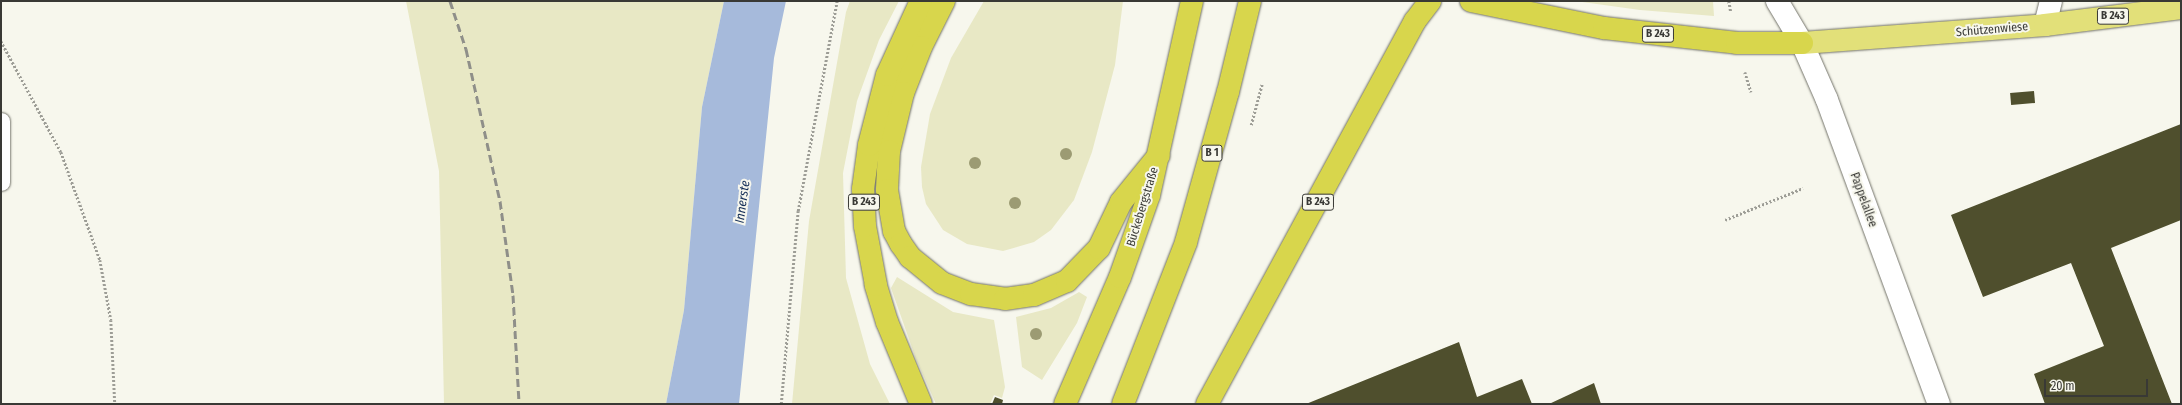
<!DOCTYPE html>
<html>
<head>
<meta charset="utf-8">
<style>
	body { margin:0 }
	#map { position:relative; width:2182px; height:405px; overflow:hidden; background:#f7f7ed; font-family:"Fira Sans Condensed",sans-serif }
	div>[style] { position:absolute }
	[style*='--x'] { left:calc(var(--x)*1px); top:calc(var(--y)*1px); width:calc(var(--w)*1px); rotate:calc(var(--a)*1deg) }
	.green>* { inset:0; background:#e8e8c5 }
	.water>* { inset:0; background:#a6badb }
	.building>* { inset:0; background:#4f4f2d; transform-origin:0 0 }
	.path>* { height:2.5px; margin-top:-1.25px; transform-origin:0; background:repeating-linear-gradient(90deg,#9d9d96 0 2px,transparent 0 4px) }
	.roads { filter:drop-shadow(0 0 1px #74746b) drop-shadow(0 0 1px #74746b) }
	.service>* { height:17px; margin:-8.5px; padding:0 8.5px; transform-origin:8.5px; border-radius:8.5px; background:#fff }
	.minor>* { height:22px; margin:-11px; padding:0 11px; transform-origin:11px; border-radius:11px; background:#fff }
	.primary>* { height:22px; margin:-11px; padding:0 11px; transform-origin:11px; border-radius:11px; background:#e2e079 }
	.trunk>* { height:22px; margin:-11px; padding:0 11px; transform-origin:11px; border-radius:11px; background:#d8d64c }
	.rail>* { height:3px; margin-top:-1.5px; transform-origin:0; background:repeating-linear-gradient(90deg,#8f8f89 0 8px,transparent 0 12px) }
	.trees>* { width:12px; height:12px; margin:-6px; border-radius:50%; background:#9c9b73 }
	span { translate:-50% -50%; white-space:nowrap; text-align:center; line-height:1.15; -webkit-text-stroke:4px #f7f7ed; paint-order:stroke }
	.shield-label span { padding:1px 3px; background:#f7f7ed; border:1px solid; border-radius:3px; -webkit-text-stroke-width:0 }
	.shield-label { font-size:11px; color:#393935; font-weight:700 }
	.street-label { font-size:12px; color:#393935 }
	.water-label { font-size:13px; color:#142e57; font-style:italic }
	.frame { position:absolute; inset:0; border:2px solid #393935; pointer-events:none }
	.scale { position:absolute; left:2044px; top:379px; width:104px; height:18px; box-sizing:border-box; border:2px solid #393935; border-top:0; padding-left:5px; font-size:12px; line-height:14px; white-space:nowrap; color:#393935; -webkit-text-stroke:3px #f7f7ed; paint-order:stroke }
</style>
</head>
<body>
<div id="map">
	<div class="green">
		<div style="clip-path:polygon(406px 1px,724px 1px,702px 107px,684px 310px,666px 404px,444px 404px,439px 171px)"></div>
		<div style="clip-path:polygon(850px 1px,899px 1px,879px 40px,857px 101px,843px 173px,846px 278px,870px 364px,890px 404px,792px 404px,809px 221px,846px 12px)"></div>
		<div style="clip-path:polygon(984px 1px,1123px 1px,1115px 65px,1092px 152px,1074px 200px,1051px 230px,1034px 242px,1003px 251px,967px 244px,943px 230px,926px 204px,922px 187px,921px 167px,930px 114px,951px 58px)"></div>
		<div style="clip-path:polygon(1575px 1px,1713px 1px,1714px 16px,1640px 10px)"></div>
		<div style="clip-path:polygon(897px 277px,953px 312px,994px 320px,1005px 387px,1002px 398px,994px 395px,990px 404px,936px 404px,916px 359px,891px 288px)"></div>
		<div style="clip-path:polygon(1079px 292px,1087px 297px,1077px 323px,1042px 380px,1022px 367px,1016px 317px,1051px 308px)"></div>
	</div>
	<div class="water">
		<div style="clip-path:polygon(724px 1px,786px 1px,774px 58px,739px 404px,666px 404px,684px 310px,702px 107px)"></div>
	</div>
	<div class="building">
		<div style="left:2034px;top:91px;width:12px;height:24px;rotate:85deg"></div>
		<div style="clip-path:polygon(2181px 124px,2181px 220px,2111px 248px,2172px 404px,2045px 404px,2034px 374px,2104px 346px,2071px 263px,1983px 297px,1951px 215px)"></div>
		<div style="clip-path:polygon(1459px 342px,1477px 397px,1522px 379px,1532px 404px,1306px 404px)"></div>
		<div style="clip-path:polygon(1594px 383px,1601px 404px,1549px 404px)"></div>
		<div style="clip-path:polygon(995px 397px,1003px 400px,1002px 404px,992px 404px)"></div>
	</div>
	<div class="path">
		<div style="--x:1729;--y:1;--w:11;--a:80"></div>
		<div style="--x:1;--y:41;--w:126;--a:61.6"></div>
		<div style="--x:61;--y:152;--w:115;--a:70.1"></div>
		<div style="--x:100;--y:260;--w:61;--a:79.6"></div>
		<div style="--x:111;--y:320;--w:84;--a:87.3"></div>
		<div style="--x:1745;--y:72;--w:21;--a:73"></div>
		<div style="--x:1251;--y:125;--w:42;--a:-75"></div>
		<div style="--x:1725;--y:220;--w:84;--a:-22.3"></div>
		<div style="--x:781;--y:404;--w:194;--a:-85"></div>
		<div style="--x:798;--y:211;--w:214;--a:-79.5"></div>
	</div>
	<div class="roads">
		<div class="service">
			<div style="--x:1;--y:121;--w:61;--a:90"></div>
		</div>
		<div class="minor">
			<div style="--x:1777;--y:1;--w:49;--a:59.2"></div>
			<div style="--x:1802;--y:43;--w:62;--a:66.3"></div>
			<div style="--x:1827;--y:100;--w:324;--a:69.8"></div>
			<div style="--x:2045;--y:25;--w:25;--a:-76"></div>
		</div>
		<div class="primary">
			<div style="--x:1802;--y:43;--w:244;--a:-4.2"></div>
			<div style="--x:2045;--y:25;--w:137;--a:-7.1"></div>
		</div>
		<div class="trunk">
			<div style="--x:944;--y:1;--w:51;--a:116.6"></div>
			<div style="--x:921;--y:47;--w:49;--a:111.4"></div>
			<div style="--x:903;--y:93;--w:60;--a:103.6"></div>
			<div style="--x:889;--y:151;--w:39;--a:93"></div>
			<div style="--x:887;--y:190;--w:42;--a:80.3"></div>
			<div style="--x:894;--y:231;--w:15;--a:62"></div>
			<div style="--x:901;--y:244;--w:16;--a:55"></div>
			<div style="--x:910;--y:257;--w:41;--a:39.1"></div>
			<div style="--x:942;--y:283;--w:31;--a:21"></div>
			<div style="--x:971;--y:294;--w:34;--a:8"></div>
			<div style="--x:1005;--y:299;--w:29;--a:-8"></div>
			<div style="--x:1034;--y:295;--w:36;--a:-23"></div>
			<div style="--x:1067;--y:281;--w:46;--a:-45.9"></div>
			<div style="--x:1099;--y:248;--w:51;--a:-64.4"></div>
			<div style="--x:1121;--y:202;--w:60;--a:-51"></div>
			<div style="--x:1471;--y:1;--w:136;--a:11.5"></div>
			<div style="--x:1604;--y:28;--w:134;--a:6.4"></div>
			<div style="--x:1737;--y:43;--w:65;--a:0"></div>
			<div style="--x:921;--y:404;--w:89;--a:-112.5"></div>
			<div style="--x:887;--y:322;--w:39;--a:-107"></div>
			<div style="--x:876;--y:285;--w:60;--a:-100.6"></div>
			<div style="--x:865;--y:226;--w:37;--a:-93"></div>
			<div style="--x:863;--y:189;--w:44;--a:-82.2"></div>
			<div style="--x:869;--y:145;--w:72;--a:-75.6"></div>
			<div style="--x:887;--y:75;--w:81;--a:-65.3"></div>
			<div style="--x:1065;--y:404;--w:138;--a:-66.6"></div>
			<div style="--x:1120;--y:277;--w:87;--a:-70.5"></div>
			<div style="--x:1149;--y:195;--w:199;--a:-77.5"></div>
			<div style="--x:1123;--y:404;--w:174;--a:-68.7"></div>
			<div style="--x:1186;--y:242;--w:156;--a:-74.4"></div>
			<div style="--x:1228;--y:92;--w:94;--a:-76.4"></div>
			<div style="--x:1207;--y:404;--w:436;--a:-61.5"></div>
			<div style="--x:1415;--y:21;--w:25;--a:-53"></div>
		</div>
	</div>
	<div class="rail">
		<div style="--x:450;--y:1;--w:51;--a:71.6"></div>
		<div style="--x:466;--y:49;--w:156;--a:77.4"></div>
		<div style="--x:500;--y:201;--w:95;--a:82.1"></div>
		<div style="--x:513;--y:295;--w:109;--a:86.8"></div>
	</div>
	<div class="trees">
		<div style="left:1066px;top:154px"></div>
		<div style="left:975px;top:163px"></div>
		<div style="left:1015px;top:203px"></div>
		<div style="left:1036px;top:334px"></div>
	</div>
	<div class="shield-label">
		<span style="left:2113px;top:16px">B 243</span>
		<span style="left:1658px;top:34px">B 243</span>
		<span style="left:1212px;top:153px">B 1</span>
		<span style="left:864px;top:202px">B 243</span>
		<span style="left:1318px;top:202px">B 243</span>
	</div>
	<div class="street-label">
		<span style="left:1992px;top:30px;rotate:-5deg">Schützenwiese</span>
		<span style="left:1863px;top:200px;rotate:70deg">Pappelallee</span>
		<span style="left:1143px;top:207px;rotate:-73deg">Bückebergstraße</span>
	</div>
	<div class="water-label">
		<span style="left:743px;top:202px;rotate:-82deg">Innerste</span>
	</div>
	<div class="frame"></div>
	<div class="scale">20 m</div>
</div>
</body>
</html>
